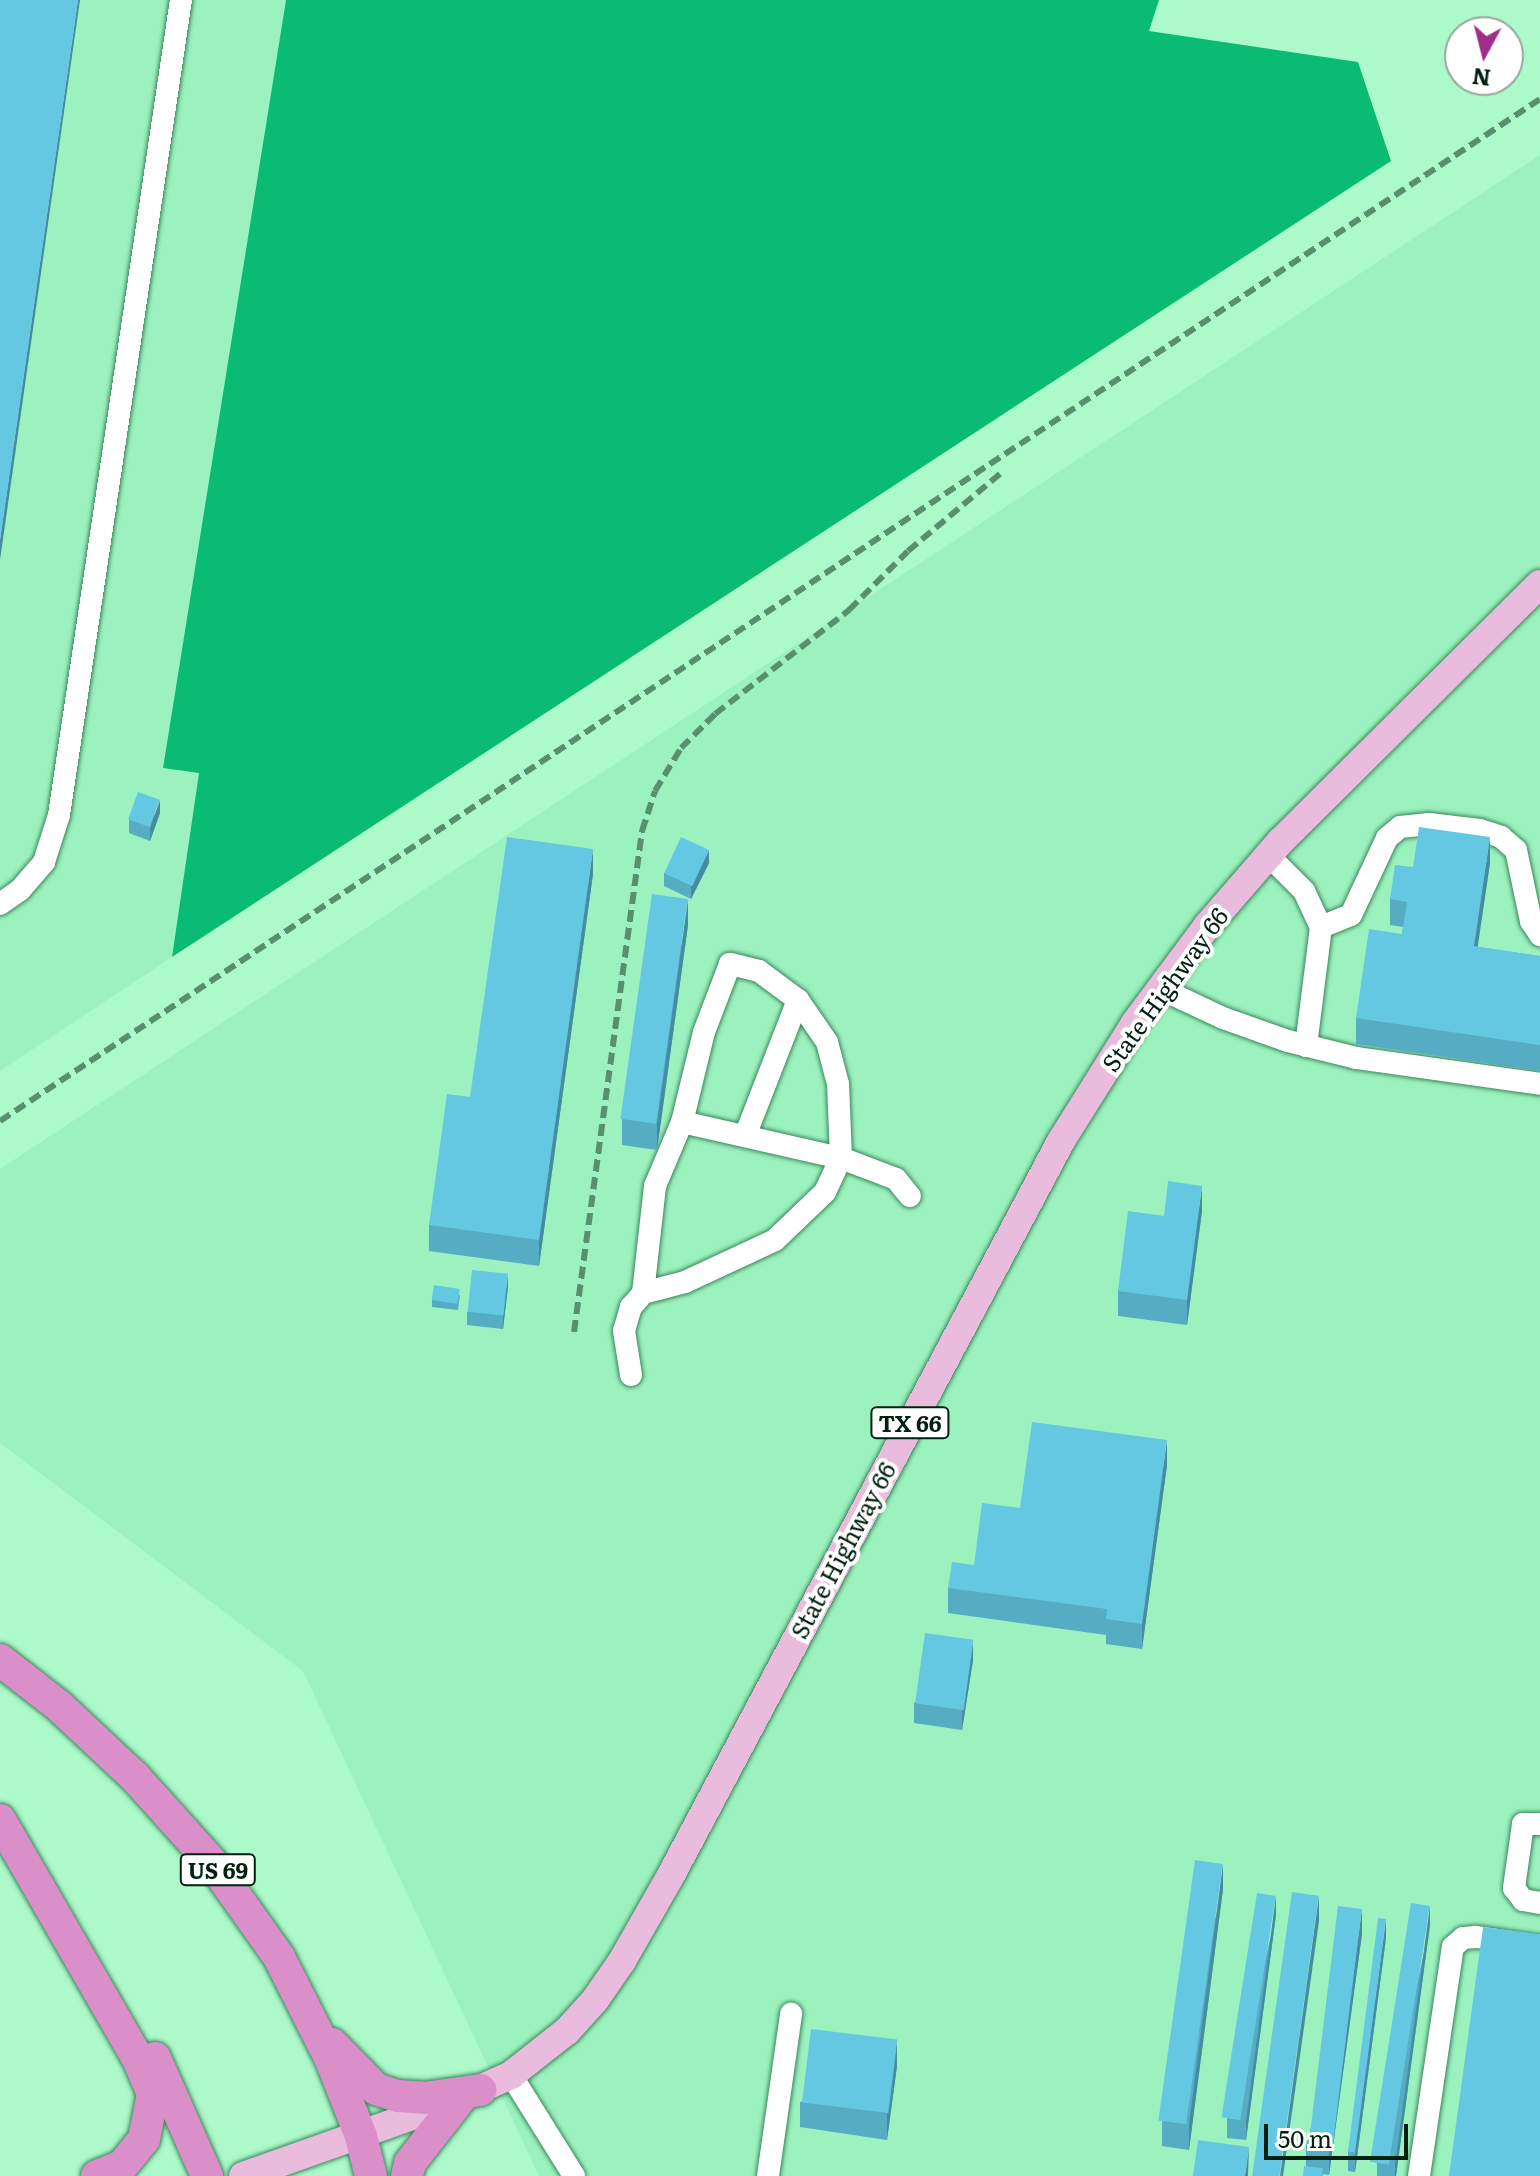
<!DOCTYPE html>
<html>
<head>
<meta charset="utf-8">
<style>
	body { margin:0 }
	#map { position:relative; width:1540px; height:2176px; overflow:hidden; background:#acf9ca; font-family:Literata,serif }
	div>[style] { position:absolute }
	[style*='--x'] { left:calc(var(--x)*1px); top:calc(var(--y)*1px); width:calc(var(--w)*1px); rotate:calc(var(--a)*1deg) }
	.built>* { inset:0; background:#9cf2be }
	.forest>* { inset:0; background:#0abc73 }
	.roads { filter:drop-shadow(0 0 2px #3a865c) drop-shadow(0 0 2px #3a865c) }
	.minor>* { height:22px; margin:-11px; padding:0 11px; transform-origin:11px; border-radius:11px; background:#fff }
	.major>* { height:28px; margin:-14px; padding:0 14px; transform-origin:14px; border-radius:14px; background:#e9bcde }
	.highway>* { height:32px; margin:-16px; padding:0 16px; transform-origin:16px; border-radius:16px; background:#db8fc8 }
	.rail>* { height:6px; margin-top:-3px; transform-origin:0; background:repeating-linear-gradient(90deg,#588f6f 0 12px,transparent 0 18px) }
	.wall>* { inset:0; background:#56acc2 }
	.shaded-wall>* { inset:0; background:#468c9e }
	.building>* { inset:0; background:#64c8e2; transform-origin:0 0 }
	span { translate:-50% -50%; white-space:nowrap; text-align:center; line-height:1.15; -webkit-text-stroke:8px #fff; paint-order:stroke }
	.shield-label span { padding:2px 6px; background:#fff; border:2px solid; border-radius:6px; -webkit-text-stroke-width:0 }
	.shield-label { font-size:22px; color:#012110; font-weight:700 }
	.street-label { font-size:24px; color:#012110 }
	.north { position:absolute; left:1444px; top:16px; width:80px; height:80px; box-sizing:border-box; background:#fff; border:2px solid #99a69f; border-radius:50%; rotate:187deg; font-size:22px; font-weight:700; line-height:32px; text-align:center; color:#012110 }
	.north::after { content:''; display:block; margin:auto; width:28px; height:36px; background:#a02e8a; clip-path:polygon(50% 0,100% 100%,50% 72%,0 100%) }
	.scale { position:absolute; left:1264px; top:2124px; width:144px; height:36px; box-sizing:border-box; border:4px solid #012110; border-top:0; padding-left:10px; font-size:24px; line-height:28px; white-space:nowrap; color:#012110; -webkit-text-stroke:6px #fff; paint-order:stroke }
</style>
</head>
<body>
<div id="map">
	<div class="built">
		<div style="clip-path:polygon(0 0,286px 0,163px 767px,199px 772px,172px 957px,0 1071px)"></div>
		<div style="clip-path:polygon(1540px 155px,1540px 2176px,539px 2176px,303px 1671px,0 1443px,0 1169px)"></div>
	</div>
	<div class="forest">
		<div style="clip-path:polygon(286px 0,1159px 0,1149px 31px,1358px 62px,1391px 161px,172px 957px,199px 773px,163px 768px)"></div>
	</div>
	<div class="roads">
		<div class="minor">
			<div style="--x:1268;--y:855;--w:51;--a:45"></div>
			<div style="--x:1304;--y:891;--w:40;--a:65"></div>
			<div style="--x:1321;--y:927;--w:120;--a:97.2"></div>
			<div style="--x:0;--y:904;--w:24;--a:-35"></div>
			<div style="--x:20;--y:890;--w:37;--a:-49"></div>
			<div style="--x:44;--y:862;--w:49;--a:-72.3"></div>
			<div style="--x:59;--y:815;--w:824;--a:-81.49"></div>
			<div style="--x:1321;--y:927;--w:32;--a:-22"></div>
			<div style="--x:1351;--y:915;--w:85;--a:-64.9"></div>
			<div style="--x:1387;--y:838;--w:17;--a:-40"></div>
			<div style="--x:1400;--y:827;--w:29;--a:-6"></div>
			<div style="--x:1429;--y:824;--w:51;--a:6.7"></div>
			<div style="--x:1480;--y:830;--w:22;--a:18"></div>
			<div style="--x:1501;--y:837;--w:20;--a:41"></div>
			<div style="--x:1516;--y:850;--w:73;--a:78.1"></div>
			<div style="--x:1531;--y:921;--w:17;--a:57"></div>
			<div style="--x:1159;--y:988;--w:71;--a:25.1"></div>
			<div style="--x:1223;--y:1018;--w:69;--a:19.5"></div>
			<div style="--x:1288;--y:1041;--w:70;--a:14"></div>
			<div style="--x:1356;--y:1058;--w:186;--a:8"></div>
			<div style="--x:745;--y:1136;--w:146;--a:-68.7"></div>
			<div style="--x:643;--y:1293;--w:108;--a:-83.6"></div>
			<div style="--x:655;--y:1186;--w:69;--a:-67.1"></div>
			<div style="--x:631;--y:1375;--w:45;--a:-99"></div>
			<div style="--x:624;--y:1331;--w:25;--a:-74"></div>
			<div style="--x:631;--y:1307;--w:18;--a:-49"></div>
			<div style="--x:643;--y:1293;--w:43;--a:-14.7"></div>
			<div style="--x:685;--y:1282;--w:99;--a:-25"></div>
			<div style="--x:775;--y:1240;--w:69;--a:-43.8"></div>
			<div style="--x:825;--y:1192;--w:38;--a:-65"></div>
			<div style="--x:841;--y:1158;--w:74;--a:-92.3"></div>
			<div style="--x:838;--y:1084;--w:43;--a:-104.7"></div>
			<div style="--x:827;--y:1042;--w:51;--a:-124.6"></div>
			<div style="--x:798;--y:1000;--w:49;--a:-143.4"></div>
			<div style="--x:759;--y:971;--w:30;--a:-166"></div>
			<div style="--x:730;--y:964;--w:73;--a:110.9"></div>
			<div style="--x:704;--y:1032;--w:93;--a:103.7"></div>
			<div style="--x:682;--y:1122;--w:163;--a:12.8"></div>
			<div style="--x:841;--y:1158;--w:59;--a:20.9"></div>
			<div style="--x:896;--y:1179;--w:22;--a:51"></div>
			<div style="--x:1540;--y:1824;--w:17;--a:180"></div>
			<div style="--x:1523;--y:1824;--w:65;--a:98"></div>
			<div style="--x:1514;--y:1888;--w:15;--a:53"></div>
			<div style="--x:1523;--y:1900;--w:17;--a:10"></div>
			<div style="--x:511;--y:2075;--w:119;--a:58"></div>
			<div style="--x:768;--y:2176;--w:164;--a:-81.9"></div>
			<div style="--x:1419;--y:2176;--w:232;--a:-81.6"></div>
			<div style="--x:1453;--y:1947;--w:13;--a:-42"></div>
			<div style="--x:1463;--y:1938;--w:13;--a:-4"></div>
			<div style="--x:1476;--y:1937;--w:65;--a:8"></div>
		</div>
		<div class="major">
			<div style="--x:243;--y:2176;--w:213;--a:-19.5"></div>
			<div style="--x:444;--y:2105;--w:73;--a:-24.1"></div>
			<div style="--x:511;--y:2075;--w:71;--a:-38.2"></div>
			<div style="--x:567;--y:2031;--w:42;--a:-47.9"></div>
			<div style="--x:595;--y:2000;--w:47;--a:-55.3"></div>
			<div style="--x:622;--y:1961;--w:97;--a:-60.3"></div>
			<div style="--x:670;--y:1877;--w:833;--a:-62.02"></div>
			<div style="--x:1061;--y:1141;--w:139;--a:-57.9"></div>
			<div style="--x:1135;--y:1023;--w:122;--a:-53.3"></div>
			<div style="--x:1208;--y:925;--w:110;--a:-49.1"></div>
			<div style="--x:1280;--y:842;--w:366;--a:-44.8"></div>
		</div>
		<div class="highway">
			<div style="--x:0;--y:1660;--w:75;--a:37.9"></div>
			<div style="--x:59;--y:1706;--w:104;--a:43.1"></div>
			<div style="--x:135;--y:1777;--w:117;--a:48.1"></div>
			<div style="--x:213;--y:1864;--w:114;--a:54.6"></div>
			<div style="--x:279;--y:1957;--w:115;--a:63.2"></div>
			<div style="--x:331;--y:2060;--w:82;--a:68.5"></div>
			<div style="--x:361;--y:2136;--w:41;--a:76"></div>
			<div style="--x:0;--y:1820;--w:278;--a:60"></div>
			<div style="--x:139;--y:2061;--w:36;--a:67"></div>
			<div style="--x:153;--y:2094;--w:46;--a:101.3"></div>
			<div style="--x:144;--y:2139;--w:35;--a:129"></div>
			<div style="--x:122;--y:2166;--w:27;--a:158"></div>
			<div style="--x:332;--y:2044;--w:63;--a:45.6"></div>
			<div style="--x:376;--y:2089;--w:23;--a:18"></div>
			<div style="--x:398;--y:2096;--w:26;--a:4"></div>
			<div style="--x:424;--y:2098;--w:57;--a:-8.1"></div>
			<div style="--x:155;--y:2058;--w:129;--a:66.2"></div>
			<div style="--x:407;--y:2176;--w:13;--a:-77"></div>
			<div style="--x:410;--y:2163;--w:81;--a:-52"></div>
		</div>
	</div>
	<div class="rail">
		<div style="--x:0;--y:1121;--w:1848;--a:-33.57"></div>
		<div style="--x:574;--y:1332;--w:506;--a:-82.27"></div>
		<div style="--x:642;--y:831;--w:42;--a:-72"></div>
		<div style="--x:655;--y:791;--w:50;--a:-58.8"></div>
		<div style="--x:681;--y:748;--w:48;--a:-45"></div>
		<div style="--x:715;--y:714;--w:170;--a:-37.8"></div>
		<div style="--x:849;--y:610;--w:83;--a:-45"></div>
		<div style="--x:908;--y:551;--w:121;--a:-40"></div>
	</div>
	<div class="wall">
		<div style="clip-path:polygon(160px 813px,150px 841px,129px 833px,129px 820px)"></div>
		<div style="clip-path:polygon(709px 863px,691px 899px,664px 886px,664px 873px)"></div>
		<div style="clip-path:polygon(1490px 863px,1477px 947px,1540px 956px,1540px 1071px,1356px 1044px,1356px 1018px,1402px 934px,1403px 927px,1390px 925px,1390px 899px,1413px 867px)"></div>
		<div style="clip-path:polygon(593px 874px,539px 1266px,429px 1251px,429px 1225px)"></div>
		<div style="clip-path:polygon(688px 925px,657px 1150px,622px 1145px,622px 1119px)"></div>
		<div style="clip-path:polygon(1202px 1211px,1187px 1325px,1118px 1316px,1118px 1291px,1164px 1216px)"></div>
		<div style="clip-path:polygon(508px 1287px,503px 1329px,467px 1325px,467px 1312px)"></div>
		<div style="clip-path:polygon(460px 1295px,458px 1310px,432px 1307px,432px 1300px)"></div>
		<div style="clip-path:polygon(1167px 1465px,1142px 1649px,1106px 1644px,1106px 1635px,948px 1613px,948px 1588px,974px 1565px,1020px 1508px)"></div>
		<div style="clip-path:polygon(973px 1660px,962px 1730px,914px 1723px,914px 1703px)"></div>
		<div style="clip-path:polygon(1223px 1889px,1189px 2150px,1162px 2146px,1162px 2121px)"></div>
		<div style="clip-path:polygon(1276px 1915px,1246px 2140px,1227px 2138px,1227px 2118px)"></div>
		<div style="clip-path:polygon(1430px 1925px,1396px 2176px,1377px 2176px,1377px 2163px)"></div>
		<div style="clip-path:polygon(1362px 1934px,1329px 2175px,1323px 2174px,1323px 2176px,1306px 2166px,1306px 2146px)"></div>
		<div style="clip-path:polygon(1386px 1938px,1355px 2172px,1348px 2171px,1348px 2152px)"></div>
		<div style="clip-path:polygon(897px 2066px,887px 2140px,800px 2127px,800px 2102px)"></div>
	</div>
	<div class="shaded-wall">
		<div style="clip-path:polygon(78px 0,80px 0,0 560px,0 540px)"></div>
		<div style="clip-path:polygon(160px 800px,160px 813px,150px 841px,150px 828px)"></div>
		<div style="clip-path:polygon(1490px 837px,1490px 863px,1474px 972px,1474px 946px)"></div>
		<div style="clip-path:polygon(593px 849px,593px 874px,539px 1266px,539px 1240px)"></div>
		<div style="clip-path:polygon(709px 850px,709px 863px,691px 899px,691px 886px)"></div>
		<div style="clip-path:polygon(688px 899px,688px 925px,657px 1150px,657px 1124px)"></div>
		<div style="clip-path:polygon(1202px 1186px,1202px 1211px,1187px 1325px,1187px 1300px)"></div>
		<div style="clip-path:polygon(508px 1274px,508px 1287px,503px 1329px,503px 1316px)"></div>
		<div style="clip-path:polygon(1167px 1440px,1167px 1465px,1142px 1649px,1142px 1624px)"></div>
		<div style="clip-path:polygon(973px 1640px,973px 1660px,962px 1730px,962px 1711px)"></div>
		<div style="clip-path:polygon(1223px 1864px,1223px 1889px,1189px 2150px,1189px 2124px)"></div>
		<div style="clip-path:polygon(1276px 1896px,1276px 1915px,1246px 2140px,1246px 2121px)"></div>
		<div style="clip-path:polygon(1319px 1896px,1319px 1921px,1283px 2176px,1280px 2176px)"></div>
		<div style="clip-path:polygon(1430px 1906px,1430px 1925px,1396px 2176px,1395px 2176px,1395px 2165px)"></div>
		<div style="clip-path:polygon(1362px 1909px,1362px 1934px,1329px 2175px,1329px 2149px)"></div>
		<div style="clip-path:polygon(1386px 1919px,1386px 1938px,1355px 2172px,1355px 2152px)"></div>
		<div style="clip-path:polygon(897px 2040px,897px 2066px,887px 2140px,887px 2114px)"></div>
		<div style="clip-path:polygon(1249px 2147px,1248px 2176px,1245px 2176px)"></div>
	</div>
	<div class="building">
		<div style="clip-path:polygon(0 0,78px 0,0 540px)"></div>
		<div style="left:138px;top:792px;width:23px;height:29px;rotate:20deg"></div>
		<div style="clip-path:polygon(1419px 827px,1490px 837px,1474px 946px,1540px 956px,1540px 1045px,1356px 1018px,1369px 929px,1402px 934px,1407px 902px,1390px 899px,1395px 865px,1413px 867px)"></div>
		<div style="clip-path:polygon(507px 837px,593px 849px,539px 1240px,429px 1225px,447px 1094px,470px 1097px)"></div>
		<div style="left:681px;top:837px;width:31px;height:40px;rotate:25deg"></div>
		<div style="left:652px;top:894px;width:36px;height:227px;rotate:8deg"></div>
		<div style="clip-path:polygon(1168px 1181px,1202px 1186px,1187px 1300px,1118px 1291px,1128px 1211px,1164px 1216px)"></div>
		<div style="left:472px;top:1270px;width:36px;height:42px;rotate:6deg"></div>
		<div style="left:434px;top:1285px;width:26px;height:15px;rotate:9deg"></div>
		<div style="clip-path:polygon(1032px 1422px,1167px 1440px,1142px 1624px,1106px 1619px,1107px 1609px,948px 1588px,952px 1562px,974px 1565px,982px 1503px,1020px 1508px)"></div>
		<div style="left:925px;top:1633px;width:49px;height:71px;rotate:8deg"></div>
		<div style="left:1195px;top:1860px;width:28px;height:263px;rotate:8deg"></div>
		<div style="left:1292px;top:1892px;width:27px;height:287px;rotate:8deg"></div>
		<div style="left:1257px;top:1893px;width:19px;height:227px;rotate:9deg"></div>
		<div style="left:1411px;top:1903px;width:19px;height:262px;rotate:9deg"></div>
		<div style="left:1338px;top:1906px;width:24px;height:242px;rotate:7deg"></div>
		<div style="clip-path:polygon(1378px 1918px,1386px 1919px,1355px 2152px,1348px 2152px)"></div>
		<div style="clip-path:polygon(1483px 1927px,1540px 1934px,1540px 2176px,1449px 2176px)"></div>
		<div style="left:811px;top:2029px;width:87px;height:74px;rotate:7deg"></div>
		<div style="clip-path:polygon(1198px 2140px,1249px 2147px,1245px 2176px,1193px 2176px)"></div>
		<div style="clip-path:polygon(1304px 2166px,1323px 2168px,1322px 2176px,1303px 2176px)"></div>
	</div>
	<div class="shield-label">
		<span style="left:910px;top:1423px">TX 66</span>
		<span style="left:218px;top:1870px">US 69</span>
	</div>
	<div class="street-label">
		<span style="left:1164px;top:989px;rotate:-54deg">State Highway 66</span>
		<span style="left:842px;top:1550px;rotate:-62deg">State Highway 66</span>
	</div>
	<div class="north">N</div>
	<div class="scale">50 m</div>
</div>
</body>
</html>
